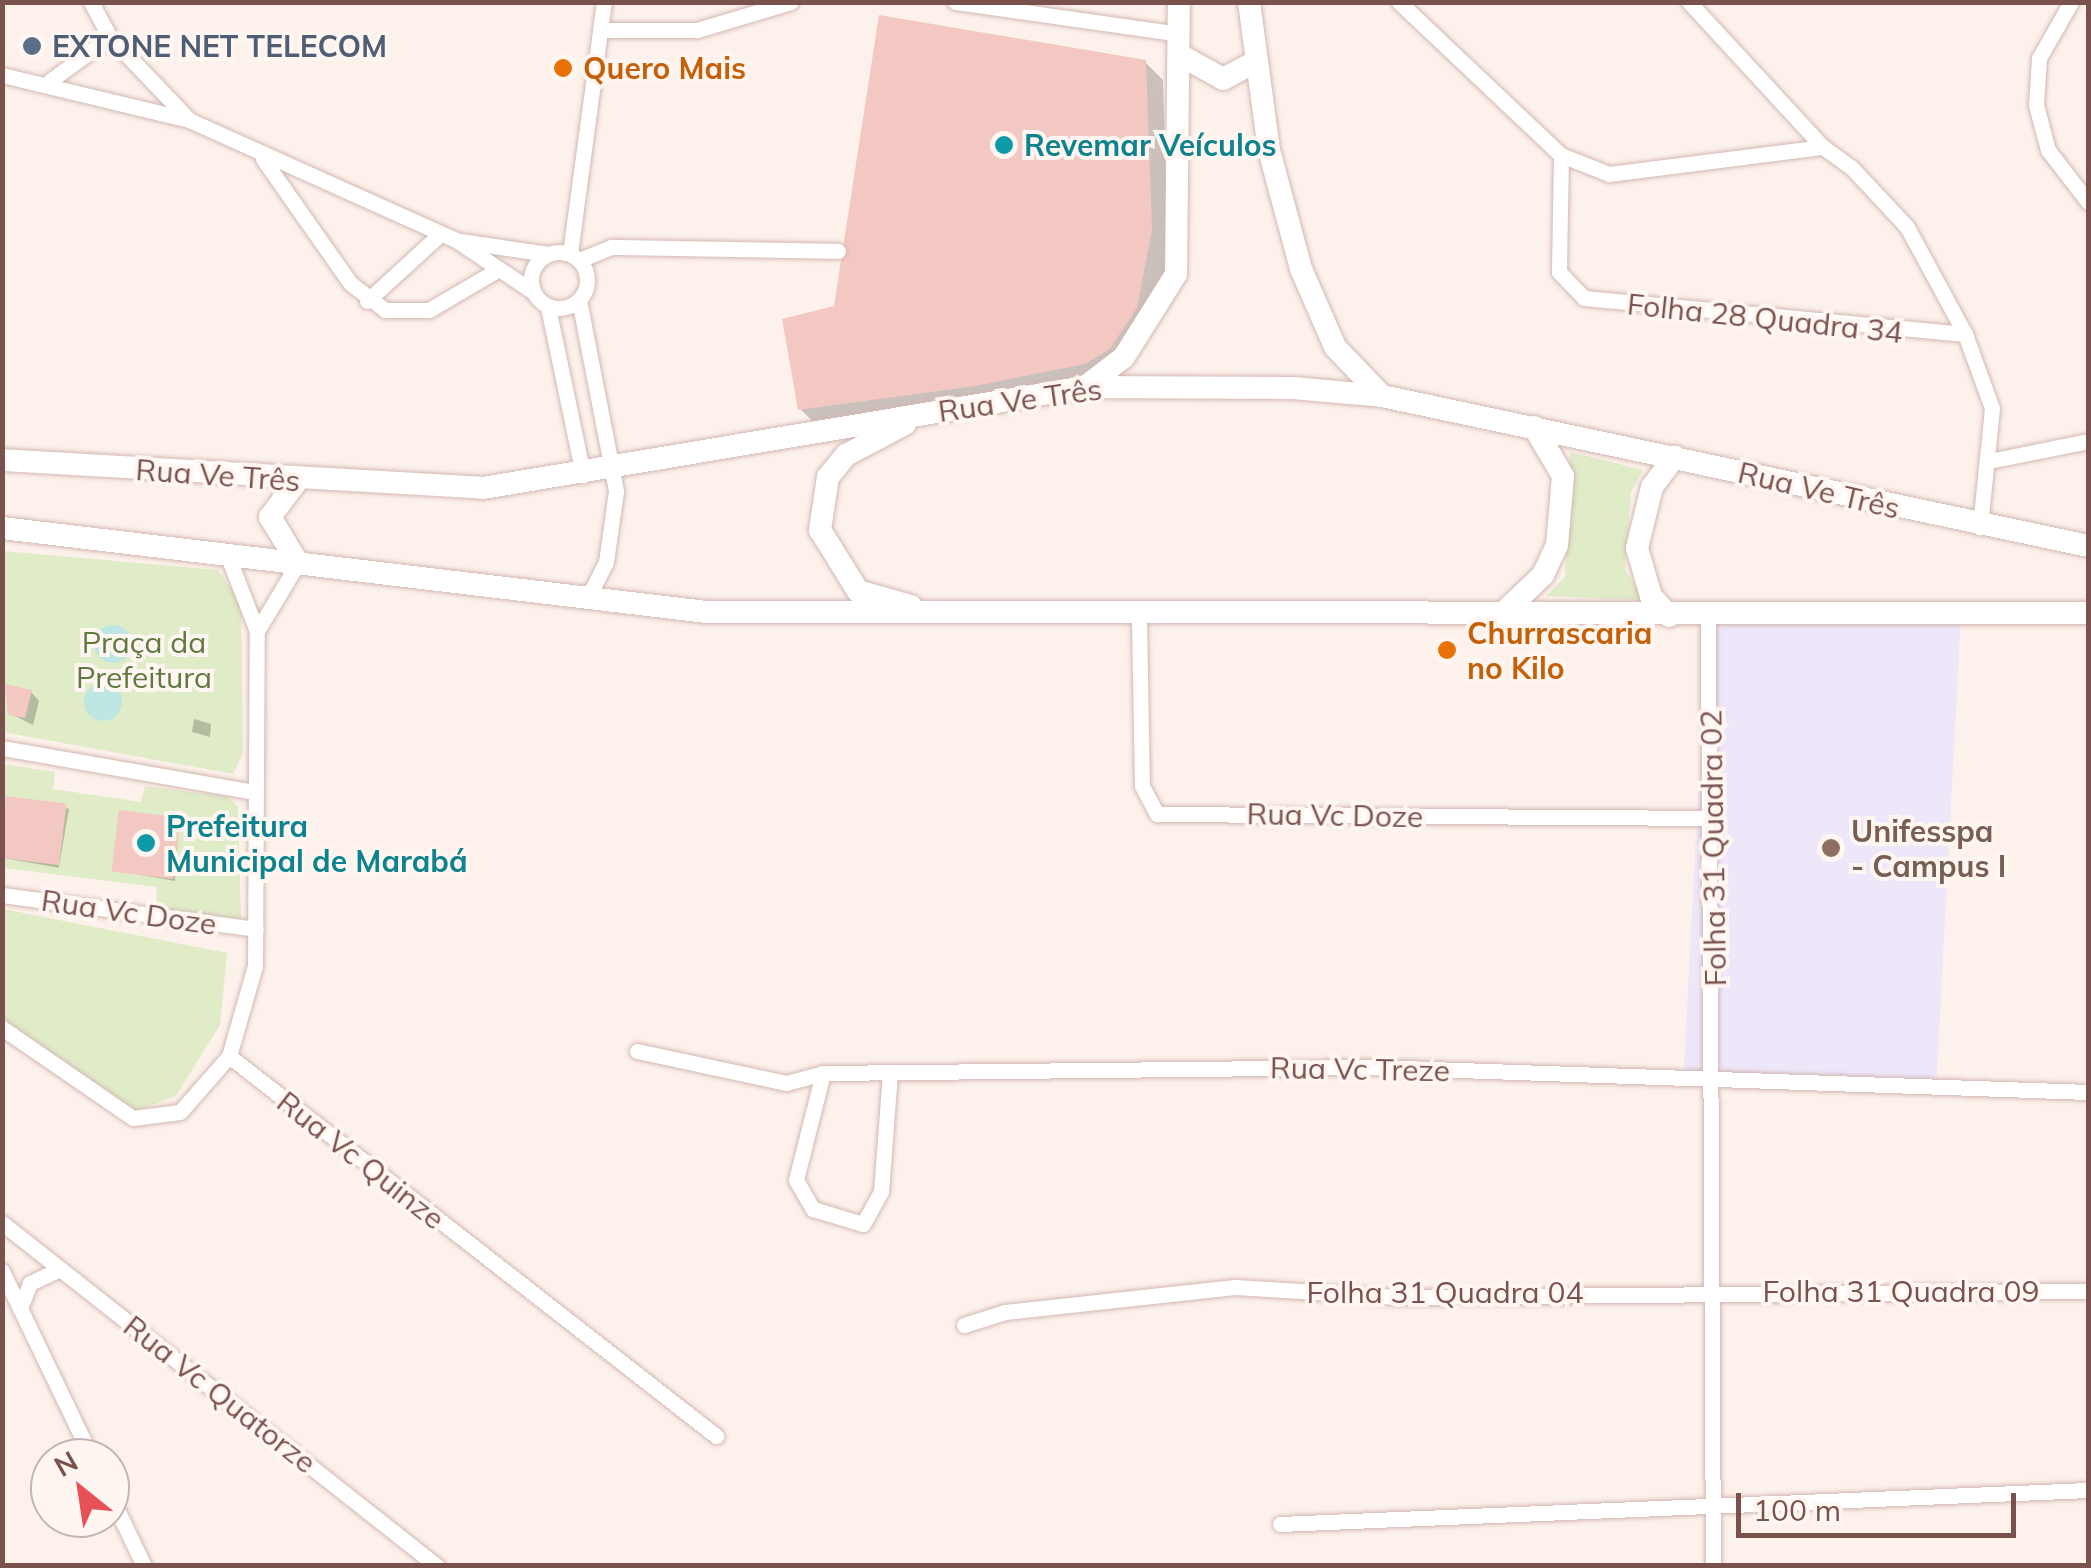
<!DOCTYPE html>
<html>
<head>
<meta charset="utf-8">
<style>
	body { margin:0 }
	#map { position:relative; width:2091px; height:1568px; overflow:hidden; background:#fdf1eb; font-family:Mulish,sans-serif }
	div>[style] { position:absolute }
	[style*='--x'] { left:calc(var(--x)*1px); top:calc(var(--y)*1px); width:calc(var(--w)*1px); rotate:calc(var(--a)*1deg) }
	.education>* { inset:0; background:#eee7fa; transform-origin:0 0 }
	.green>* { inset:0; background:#e0ebc8 }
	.water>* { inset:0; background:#bee7e3 }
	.round { border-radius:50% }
	.shadow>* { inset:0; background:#0003; transform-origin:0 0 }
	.building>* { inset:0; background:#f3c8c2; transform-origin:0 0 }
	.roads { filter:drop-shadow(0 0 2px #d2b8b2) drop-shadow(0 0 2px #d2b8b2) }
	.street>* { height:15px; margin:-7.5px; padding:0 7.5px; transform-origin:7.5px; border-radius:7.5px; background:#fff }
	.street>.ring { margin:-7.5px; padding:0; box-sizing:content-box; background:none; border:15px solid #fff; border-radius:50% }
	.secondary>* { height:22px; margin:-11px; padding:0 11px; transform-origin:11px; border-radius:11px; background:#fff }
	.dots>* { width:28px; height:28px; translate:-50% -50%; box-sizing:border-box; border:5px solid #fff6f1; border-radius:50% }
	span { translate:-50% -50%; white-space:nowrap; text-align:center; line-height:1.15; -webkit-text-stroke:8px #fff6f1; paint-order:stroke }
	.service-label { font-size:30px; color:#4e5e75; font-weight:700 }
	.left { translate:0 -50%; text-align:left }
	.food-label { font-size:30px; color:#c56008; font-weight:700 }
	.culture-label { font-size:30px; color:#0d838f; font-weight:700 }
	.street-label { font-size:30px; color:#79514d }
	.park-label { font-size:30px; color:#607941 }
	.education-label { font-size:30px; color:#785e54; font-weight:700 }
	.frame { position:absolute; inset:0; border:5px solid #79514d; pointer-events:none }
	.north { position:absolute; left:30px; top:1438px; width:100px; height:100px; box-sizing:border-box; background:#fff6f1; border:2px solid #c9b4af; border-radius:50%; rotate:330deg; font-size:28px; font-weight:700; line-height:40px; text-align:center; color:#79514d }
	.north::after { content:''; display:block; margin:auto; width:35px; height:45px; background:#e65056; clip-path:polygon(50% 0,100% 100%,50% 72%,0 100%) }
	.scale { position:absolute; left:1736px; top:1493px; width:280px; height:45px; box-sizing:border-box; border:5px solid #79514d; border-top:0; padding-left:12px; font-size:30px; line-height:35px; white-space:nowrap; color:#79514d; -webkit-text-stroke:8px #fff6f1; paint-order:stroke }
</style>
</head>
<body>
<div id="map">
	<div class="education">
		<div style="left:1961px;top:614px;width:475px;height:253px;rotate:93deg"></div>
	</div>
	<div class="green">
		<div style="clip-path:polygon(1570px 452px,1643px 470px,1631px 492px,1625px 570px,1644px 600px,1546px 596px,1565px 577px)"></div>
		<div style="clip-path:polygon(3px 551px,218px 570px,241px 603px,243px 753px,233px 774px,3px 732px)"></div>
		<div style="clip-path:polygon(3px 764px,55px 772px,53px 789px,141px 802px,145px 786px,229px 797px,238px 807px,241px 918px,156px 911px,157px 887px,3px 868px)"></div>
		<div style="clip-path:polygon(3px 909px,227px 953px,220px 1025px,176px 1096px,132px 1112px,3px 1018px)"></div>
	</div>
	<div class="water">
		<div class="round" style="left:94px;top:625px;width:38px;height:38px"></div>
		<div class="round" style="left:84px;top:683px;width:38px;height:38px"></div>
	</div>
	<div class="shadow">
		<div style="clip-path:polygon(1145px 62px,1163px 80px,1168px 249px,1159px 309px,1103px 381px,818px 426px,800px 409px,836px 309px)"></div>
		<div style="clip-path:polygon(31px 692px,39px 701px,33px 725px,11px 714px)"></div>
		<div style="clip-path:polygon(194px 719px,211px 724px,210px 737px,192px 732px)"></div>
		<div style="left:8px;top:798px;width:62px;height:60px;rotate:10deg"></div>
		<div style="clip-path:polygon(179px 820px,175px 881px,113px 870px)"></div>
	</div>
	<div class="building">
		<div style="clip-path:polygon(879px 15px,1146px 60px,1152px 230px,1137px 308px,1110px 349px,1085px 364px,975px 386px,798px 410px,782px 319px,834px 306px)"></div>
		<div style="clip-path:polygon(5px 684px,32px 690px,25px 718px,8px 715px)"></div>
		<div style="left:6px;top:796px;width:61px;height:62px;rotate:7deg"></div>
		<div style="left:119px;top:810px;width:62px;height:62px;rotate:7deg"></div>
	</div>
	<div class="roads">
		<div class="street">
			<div style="--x:91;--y:2;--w:40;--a:62"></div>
			<div style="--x:110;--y:37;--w:115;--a:46.4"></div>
			<div style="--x:189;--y:120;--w:293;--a:24.2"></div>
			<div style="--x:456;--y:240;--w:92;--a:33.9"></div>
			<div style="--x:955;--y:2;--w:228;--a:8.1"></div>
			<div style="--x:1399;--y:2;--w:223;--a:43.4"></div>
			<div style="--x:1561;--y:155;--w:52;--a:21.6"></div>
			<div style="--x:1609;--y:174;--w:216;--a:-7.2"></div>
			<div style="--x:1823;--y:147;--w:34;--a:36"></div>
			<div style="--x:1851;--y:167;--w:82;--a:47"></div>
			<div style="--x:1907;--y:227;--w:122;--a:61.5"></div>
			<div style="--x:1965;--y:334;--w:79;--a:70"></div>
			<div style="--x:1992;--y:408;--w:120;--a:95.8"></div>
			<div style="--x:1689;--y:2;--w:197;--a:47.3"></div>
			<div style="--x:2071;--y:2;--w:64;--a:119.7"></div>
			<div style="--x:2039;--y:58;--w:47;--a:93.7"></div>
			<div style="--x:2036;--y:105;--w:47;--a:75.1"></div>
			<div style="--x:2048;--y:150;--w:66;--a:52.4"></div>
			<div style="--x:602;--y:30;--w:95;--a:0"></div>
			<div style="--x:697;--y:30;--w:98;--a:-16.6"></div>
			<div style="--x:2;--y:75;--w:188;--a:13.5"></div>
			<div style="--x:51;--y:80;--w:73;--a:-36.1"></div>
			<div style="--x:1561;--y:155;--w:117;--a:91"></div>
			<div style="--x:1559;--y:272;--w:36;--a:46"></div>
			<div style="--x:1584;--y:298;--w:383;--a:5.4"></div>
			<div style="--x:263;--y:159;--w:151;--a:54.9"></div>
			<div style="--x:350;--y:283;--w:44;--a:37.6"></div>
			<div style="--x:385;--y:310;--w:44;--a:0"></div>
			<div style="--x:429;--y:310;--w:81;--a:-30.4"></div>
			<div style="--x:460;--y:241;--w:89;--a:8.4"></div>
			<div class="ring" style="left:531px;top:252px;width:41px;height:41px"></div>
			<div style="--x:570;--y:253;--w:253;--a:-82.3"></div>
			<div style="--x:579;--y:260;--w:35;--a:-22"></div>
			<div style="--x:611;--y:247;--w:227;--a:1"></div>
			<div style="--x:579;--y:300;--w:195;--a:79"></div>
			<div style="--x:616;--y:491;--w:72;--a:98"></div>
			<div style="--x:606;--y:562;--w:42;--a:117.2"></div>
			<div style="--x:367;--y:301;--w:99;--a:-42.5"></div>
			<div style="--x:548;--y:307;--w:172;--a:78.2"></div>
			<div style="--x:1989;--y:461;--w:101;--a:-11.4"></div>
			<div style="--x:1708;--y:616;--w:950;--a:89.7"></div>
			<div style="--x:1139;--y:619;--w:167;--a:89"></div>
			<div style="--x:1142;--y:786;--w:32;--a:62"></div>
			<div style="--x:1157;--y:814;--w:556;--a:0.41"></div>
			<div style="--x:257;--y:631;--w:79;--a:-58.9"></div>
			<div style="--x:2;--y:748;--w:251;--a:9.9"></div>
			<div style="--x:2;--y:895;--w:256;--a:7.6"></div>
			<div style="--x:2;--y:1028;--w:159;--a:34.5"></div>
			<div style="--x:133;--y:1118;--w:47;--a:-7.3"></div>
			<div style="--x:180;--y:1112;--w:74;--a:-48.8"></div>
			<div style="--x:229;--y:1056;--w:94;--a:-73.9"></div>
			<div style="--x:255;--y:966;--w:335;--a:-89.7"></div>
			<div style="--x:257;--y:631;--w:83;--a:-111.3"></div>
			<div style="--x:637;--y:1051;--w:152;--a:12.1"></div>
			<div style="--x:786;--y:1083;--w:38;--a:-15"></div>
			<div style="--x:823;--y:1073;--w:550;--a:-0.63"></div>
			<div style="--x:1373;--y:1067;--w:715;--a:2"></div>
			<div style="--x:229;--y:1056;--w:618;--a:37.96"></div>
			<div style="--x:823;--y:1073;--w:110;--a:104.2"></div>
			<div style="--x:796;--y:1180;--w:34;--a:60"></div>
			<div style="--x:813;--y:1209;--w:52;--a:16.7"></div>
			<div style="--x:863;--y:1224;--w:37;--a:-61"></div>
			<div style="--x:881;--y:1192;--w:120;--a:-85.7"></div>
			<div style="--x:2;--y:1223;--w:554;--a:38.26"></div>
			<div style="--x:2;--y:1271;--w:208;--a:64.3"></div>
			<div style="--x:20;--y:1308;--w:27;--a:-68"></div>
			<div style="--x:30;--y:1283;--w:31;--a:-25"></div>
			<div style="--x:964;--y:1325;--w:43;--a:-17.6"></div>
			<div style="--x:1005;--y:1312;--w:231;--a:-6.2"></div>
			<div style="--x:1235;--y:1287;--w:163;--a:3.5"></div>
			<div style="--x:1398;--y:1297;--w:690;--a:-0.5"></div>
			<div style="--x:110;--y:1495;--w:79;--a:64.4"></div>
			<div style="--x:1280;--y:1524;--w:809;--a:-2.41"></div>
		</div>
		<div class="secondary">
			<div style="--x:1249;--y:2;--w:149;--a:82.3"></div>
			<div style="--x:1269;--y:150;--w:123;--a:74.9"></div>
			<div style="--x:1301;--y:269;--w:85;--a:66.4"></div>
			<div style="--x:1335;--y:347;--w:68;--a:46.2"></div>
			<div style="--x:1182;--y:56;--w:47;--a:29.3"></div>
			<div style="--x:1223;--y:79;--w:38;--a:-28"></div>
			<div style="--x:1085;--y:387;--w:49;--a:-37.6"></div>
			<div style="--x:1124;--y:357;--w:98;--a:-57.9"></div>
			<div style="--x:1176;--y:274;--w:272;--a:-89.4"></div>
			<div style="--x:905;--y:424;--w:67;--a:152.3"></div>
			<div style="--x:846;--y:455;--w:28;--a:129"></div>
			<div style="--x:828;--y:477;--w:54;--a:98.6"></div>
			<div style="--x:820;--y:530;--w:72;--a:58.1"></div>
			<div style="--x:858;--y:591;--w:55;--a:15.8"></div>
			<div style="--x:2;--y:460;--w:482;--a:3.3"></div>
			<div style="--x:483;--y:488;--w:610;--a:-9.52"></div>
			<div style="--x:1085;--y:387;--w:208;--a:0.3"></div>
			<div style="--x:1293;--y:388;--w:89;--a:5.1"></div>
			<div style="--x:1382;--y:396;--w:722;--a:11.99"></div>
			<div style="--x:297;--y:481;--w:45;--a:126.9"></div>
			<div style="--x:270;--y:517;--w:54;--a:58.7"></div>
			<div style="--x:2;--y:528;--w:709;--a:6.8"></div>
			<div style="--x:706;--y:612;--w:1382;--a:0.04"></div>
			<div style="--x:1669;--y:616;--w:27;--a:-132"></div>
			<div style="--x:1651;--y:596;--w:50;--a:-106.3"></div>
			<div style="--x:1637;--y:548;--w:63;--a:-76.2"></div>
			<div style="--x:1652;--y:487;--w:38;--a:-53"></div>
			<div style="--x:1499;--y:617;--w:61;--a:-43.7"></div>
			<div style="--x:1543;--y:575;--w:33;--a:-65"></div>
			<div style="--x:1557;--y:545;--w:69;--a:-85"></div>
			<div style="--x:1563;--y:476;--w:57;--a:-120.6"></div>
		</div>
	</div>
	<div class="dots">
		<div style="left:32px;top:46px;background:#5c6f8a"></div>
		<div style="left:563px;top:68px;background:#e8710a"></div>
		<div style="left:1004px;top:145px;background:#0f9aa8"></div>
		<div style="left:1447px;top:650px;background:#e8710a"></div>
		<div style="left:146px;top:843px;background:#0f9aa8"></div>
		<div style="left:1831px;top:848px;background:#8d6e63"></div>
	</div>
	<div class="service-label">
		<span class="left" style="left:52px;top:46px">EXTONE NET TELECOM</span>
	</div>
	<div class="food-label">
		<span class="left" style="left:583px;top:68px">Quero Mais</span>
		<span class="left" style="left:1467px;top:650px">Churrascaria<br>no Kilo</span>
	</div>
	<div class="culture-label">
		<span class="left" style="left:1024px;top:145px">Revemar Veículos</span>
		<span class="left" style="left:166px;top:843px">Prefeitura<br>Municipal de Marabá</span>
	</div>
	<div class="street-label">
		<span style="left:1765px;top:318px;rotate:6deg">Folha 28 Quadra 34</span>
		<span style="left:1020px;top:400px;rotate:-8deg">Rua Ve Três</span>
		<span style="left:218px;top:475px;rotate:4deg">Rua Ve Três</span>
		<span style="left:1819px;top:490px;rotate:13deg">Rua Ve Três</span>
		<span style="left:1335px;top:815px;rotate:1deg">Rua Vc Doze</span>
		<span style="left:1713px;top:848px;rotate:-91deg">Folha 31 Quadra 02</span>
		<span style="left:129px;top:912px;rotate:8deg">Rua Vc Doze</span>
		<span style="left:1360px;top:1069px;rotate:1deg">Rua Vc Treze</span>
		<span style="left:361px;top:1160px;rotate:38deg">Rua Vc Quinze</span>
		<span style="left:1901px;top:1291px">Folha 31 Quadra 09</span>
		<span style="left:1445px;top:1292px">Folha 31 Quadra 04</span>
		<span style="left:220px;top:1394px;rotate:38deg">Rua Vc Quatorze</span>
	</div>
	<div class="park-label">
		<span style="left:144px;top:659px">Praça da<br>Prefeitura</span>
	</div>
	<div class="education-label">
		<span class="left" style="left:1851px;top:848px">Unifesspa<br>- Campus I</span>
	</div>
	<div class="frame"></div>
	<div class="north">N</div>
	<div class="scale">100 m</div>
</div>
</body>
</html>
